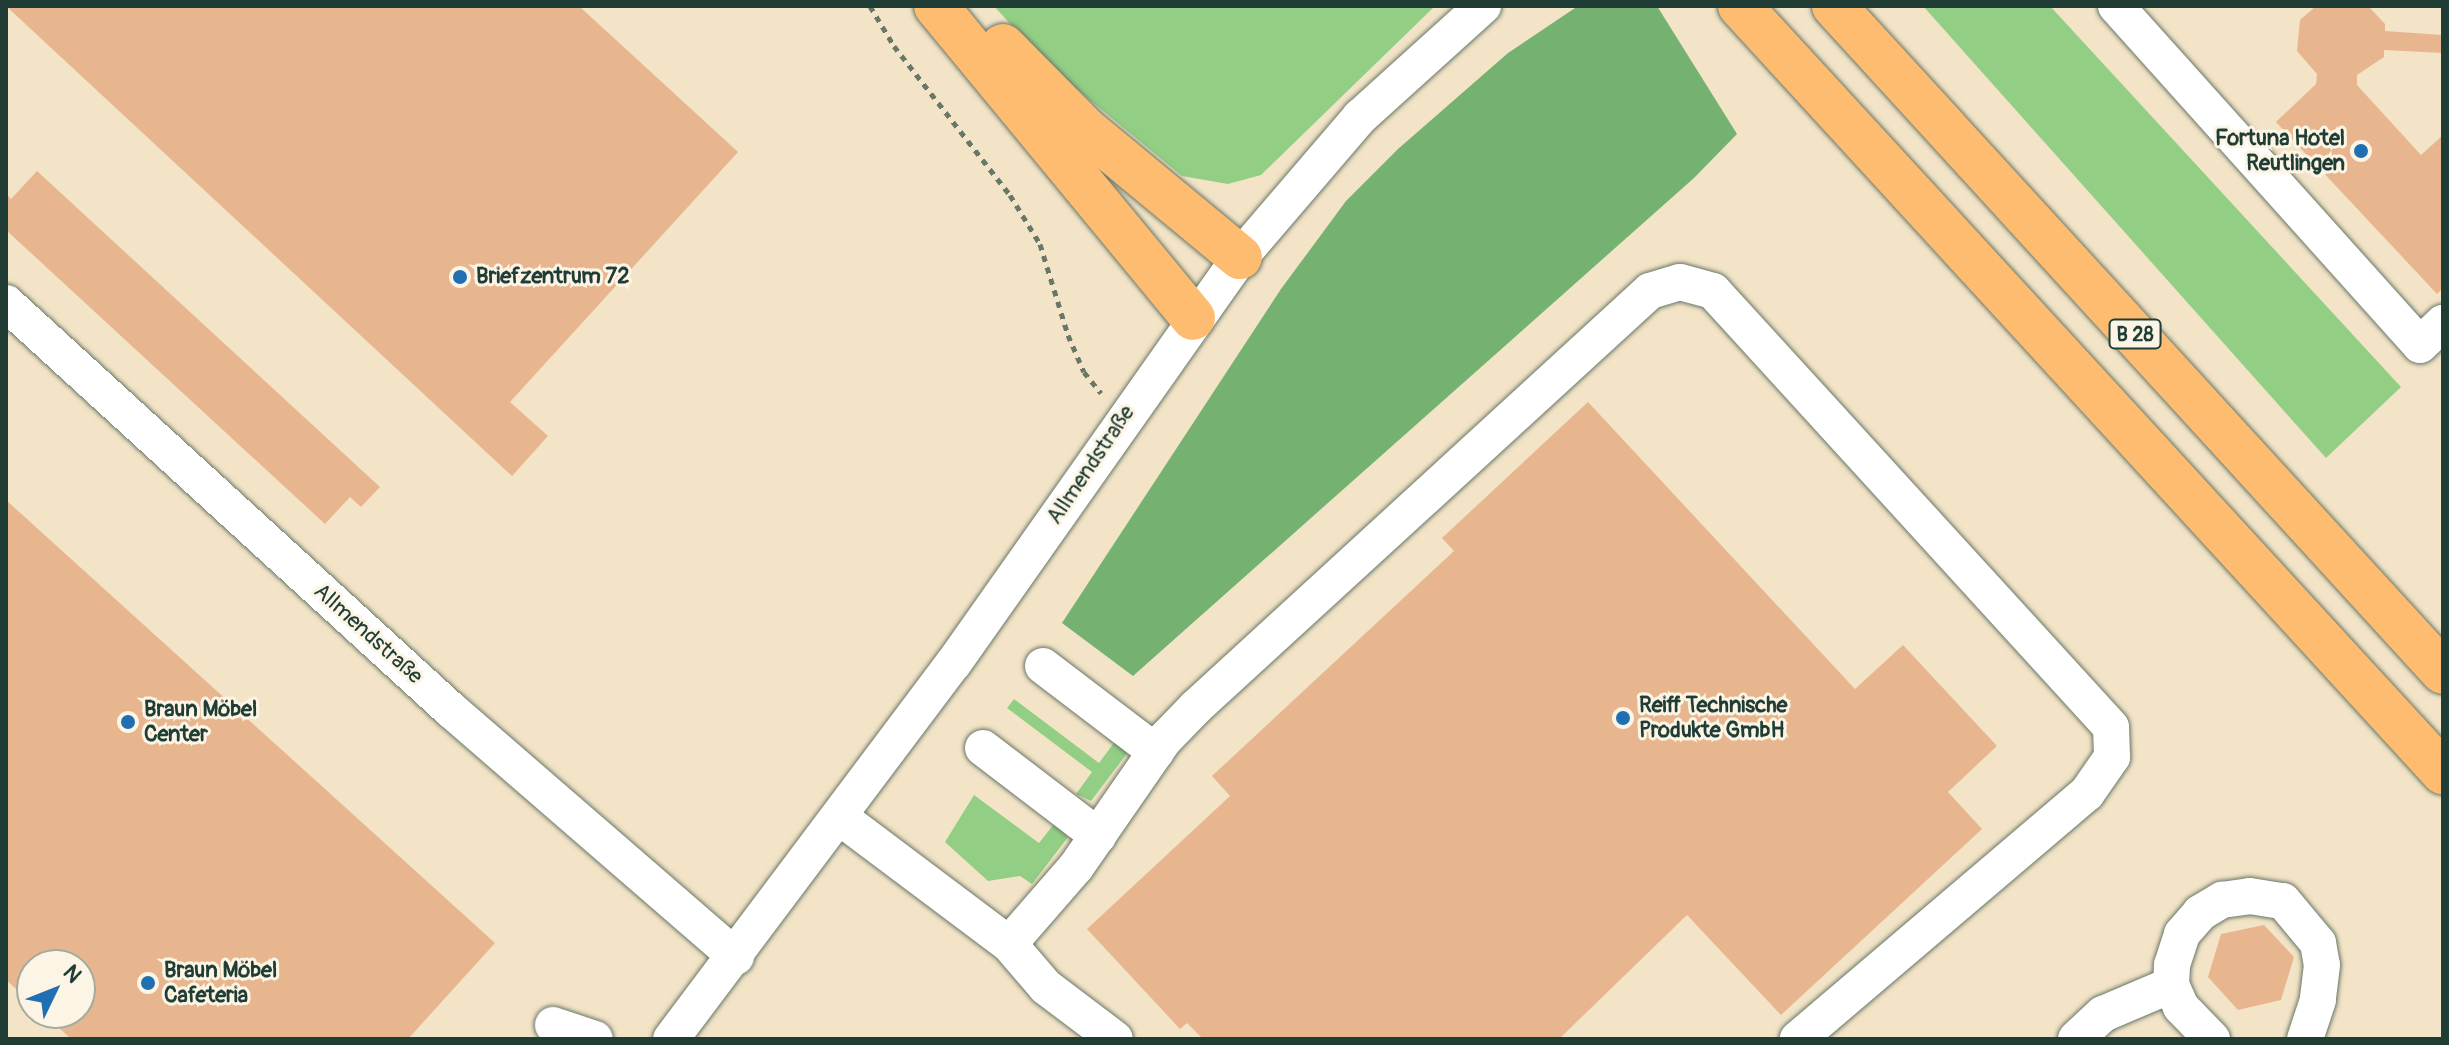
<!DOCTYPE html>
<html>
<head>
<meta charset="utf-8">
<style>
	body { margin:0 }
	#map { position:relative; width:2449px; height:1045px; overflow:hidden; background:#f3e4c7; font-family:Pangolin,sans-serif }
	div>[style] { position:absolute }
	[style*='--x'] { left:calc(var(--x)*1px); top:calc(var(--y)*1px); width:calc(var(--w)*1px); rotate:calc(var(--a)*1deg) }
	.green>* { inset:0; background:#92cf85 }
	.forest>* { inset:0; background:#75b272 }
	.building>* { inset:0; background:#e7b68f }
	.path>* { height:5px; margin-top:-2.5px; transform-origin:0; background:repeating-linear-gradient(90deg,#697767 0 6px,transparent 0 12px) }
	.roads { filter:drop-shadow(0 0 2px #697767) drop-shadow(0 0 2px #697767) }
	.minor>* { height:36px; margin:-18px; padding:0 18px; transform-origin:18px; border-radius:18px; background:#fff }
	.highway>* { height:44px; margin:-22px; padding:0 22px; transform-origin:22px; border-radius:22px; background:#fdbc70 }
	.dots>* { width:22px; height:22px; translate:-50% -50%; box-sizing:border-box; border:4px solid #fcf5e5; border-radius:50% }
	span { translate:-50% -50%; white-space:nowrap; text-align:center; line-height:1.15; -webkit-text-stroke:6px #fcf5e5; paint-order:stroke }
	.shield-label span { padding:2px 6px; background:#fcf5e5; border:2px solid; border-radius:6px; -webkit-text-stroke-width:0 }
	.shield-label { font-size:20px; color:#1f3d34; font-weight:700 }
	.poi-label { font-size:22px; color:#1f3d34; font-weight:700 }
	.right { translate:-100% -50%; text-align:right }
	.left { translate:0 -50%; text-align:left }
	.street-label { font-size:22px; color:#1f3d34 }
	.frame { position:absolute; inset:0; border:8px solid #1f3d34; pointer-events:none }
	.north { position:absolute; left:16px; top:949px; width:80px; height:80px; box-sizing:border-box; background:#fcf5e5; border:2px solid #a4ab9e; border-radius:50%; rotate:47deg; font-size:22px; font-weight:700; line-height:32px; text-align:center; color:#1f3d34 }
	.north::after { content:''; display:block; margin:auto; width:28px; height:36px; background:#1f6fb2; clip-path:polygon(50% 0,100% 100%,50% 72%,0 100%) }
</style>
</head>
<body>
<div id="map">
	<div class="green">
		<div style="clip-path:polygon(994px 6px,1435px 6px,1261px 175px,1228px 184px,1182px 176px,1045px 63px)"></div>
		<div style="clip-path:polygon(1923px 6px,2050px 6px,2401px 387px,2326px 458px)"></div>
		<div style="clip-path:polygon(1014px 699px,1099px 763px,1116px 740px,1128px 752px,1091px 801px,1076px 794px,1092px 772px,1007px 708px)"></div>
		<div style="clip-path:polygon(974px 795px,1039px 843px,1054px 824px,1068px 837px,1032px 884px,1020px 876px,988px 881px,945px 842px)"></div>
	</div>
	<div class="forest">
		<div style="clip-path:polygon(1578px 6px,1657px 6px,1737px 134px,1694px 178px,1133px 676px,1062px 623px,1281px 289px,1346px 201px,1398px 149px,1508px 53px)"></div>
	</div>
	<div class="building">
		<div style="clip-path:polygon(6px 6px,579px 6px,738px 152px,510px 402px,548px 436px,512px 476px)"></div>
		<div style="clip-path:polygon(2316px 6px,2368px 6px,2385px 24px,2385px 31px,2443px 35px,2443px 53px,2384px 50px,2384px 57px,2357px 75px,2357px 85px,2421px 155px,2443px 135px,2443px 288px,2437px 294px,2276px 122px,2316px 84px,2317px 74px,2297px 51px,2300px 20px)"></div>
		<div style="clip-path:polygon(37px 171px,380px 487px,361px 507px,350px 497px,325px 524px,6px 230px,6px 194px,11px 199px)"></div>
		<div style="clip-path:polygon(1588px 402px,1855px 689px,1903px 645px,1997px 746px,1948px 792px,1982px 829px,1781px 1015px,1687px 915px,1559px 1039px,1203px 1039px,1187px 1023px,1180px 1029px,1087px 929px,1230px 796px,1212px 776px,1454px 551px,1442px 538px)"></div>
		<div style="clip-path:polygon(6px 500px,495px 943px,408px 1039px,71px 1039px,43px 1013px,80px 1013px,80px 965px,32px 965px,32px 1003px,6px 980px)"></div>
		<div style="clip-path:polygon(2264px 925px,2294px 957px,2281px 1000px,2238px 1010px,2208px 977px,2221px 934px)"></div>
	</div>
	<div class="path">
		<div style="--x:870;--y:6;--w:47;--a:59"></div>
		<div style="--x:894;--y:46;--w:189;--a:52.1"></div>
		<div style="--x:1010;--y:195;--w:57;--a:58.5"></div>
		<div style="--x:1040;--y:244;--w:95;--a:72.9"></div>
		<div style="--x:1068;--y:335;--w:40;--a:66.6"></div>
		<div style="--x:1084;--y:372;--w:27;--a:51"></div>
	</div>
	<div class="roads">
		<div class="minor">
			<div style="--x:2116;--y:6;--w:455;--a:48.1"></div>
			<div style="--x:2420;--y:345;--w:32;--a:-44"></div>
			<div style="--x:6;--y:303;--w:603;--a:42.45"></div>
			<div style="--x:451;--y:710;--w:377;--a:40.9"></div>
			<div style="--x:1043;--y:666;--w:142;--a:37.3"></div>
			<div style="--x:983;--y:748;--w:145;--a:37.4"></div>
			<div style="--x:841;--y:818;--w:210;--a:36.9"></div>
			<div style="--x:1009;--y:944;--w:57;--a:49.3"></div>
			<div style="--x:1046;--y:987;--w:86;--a:37"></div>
			<div style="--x:1009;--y:944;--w:102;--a:-49"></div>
			<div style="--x:1076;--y:867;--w:155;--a:-55.3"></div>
			<div style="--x:1164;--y:740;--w:46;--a:-45.9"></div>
			<div style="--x:1196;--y:707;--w:616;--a:-42.5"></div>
			<div style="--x:1650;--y:291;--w:31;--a:-17"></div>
			<div style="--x:1680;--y:282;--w:34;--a:15"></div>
			<div style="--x:1713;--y:291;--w:590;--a:47.61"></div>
			<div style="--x:2111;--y:727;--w:30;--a:88"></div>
			<div style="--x:2112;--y:757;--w:44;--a:124.8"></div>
			<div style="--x:2087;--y:793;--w:380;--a:139.6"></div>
			<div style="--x:553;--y:1025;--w:44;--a:18.4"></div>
			<div style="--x:671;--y:1039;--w:469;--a:-53.1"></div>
			<div style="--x:953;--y:664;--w:498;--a:-54.8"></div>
			<div style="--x:1240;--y:257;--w:184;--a:-49.4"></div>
			<div style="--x:1360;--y:117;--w:166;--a:-42.1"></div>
			<div style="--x:2076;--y:1039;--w:37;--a:-43"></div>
			<div style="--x:2103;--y:1014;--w:74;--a:-23.1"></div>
			<div style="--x:2212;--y:1039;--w:45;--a:-134.1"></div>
			<div style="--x:2181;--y:1007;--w:24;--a:-114"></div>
			<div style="--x:2171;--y:985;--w:20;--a:-87"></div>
			<div style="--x:2172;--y:965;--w:33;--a:-72"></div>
			<div style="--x:2182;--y:934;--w:28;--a:-49"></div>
			<div style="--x:2200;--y:913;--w:26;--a:-31"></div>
			<div style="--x:2222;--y:900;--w:28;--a:-8"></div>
			<div style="--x:2250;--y:896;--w:33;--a:9"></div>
			<div style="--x:2283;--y:901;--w:55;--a:50.2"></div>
			<div style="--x:2318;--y:943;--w:22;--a:80"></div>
			<div style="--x:2322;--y:965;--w:35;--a:97"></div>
			<div style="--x:2318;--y:1000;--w:41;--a:108.4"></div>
		</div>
		<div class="highway">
			<div style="--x:936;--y:6;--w:404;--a:50.5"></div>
			<div style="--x:1740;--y:6;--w:1040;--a:47.46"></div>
			<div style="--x:1834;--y:6;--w:902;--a:47.56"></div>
			<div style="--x:1003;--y:46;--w:117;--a:45.3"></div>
			<div style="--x:1085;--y:129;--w:201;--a:39.6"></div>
		</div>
	</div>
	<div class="dots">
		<div style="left:2361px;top:151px;background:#1f6fb2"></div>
		<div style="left:460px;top:277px;background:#1f6fb2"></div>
		<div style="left:1623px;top:718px;background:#1f6fb2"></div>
		<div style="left:128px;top:722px;background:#1f6fb2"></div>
		<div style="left:148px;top:983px;background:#1f6fb2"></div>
	</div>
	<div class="shield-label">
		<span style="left:2135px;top:334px">B 28</span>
	</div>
	<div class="poi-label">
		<span class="right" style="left:2345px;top:151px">Fortuna Hotel<br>Reutlingen</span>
		<span class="left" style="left:476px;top:277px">Briefzentrum 72</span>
		<span class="left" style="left:1639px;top:718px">Reiff Technische<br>Produkte GmbH</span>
		<span class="left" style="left:144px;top:722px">Braun Möbel<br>Center</span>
		<span class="left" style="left:164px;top:983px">Braun Möbel<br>Cafeteria</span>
	</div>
	<div class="street-label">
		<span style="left:1091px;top:465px;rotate:-56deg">Allmendstraße</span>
		<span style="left:368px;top:634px;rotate:42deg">Allmendstraße</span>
	</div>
	<div class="frame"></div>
	<div class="north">N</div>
</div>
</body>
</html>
